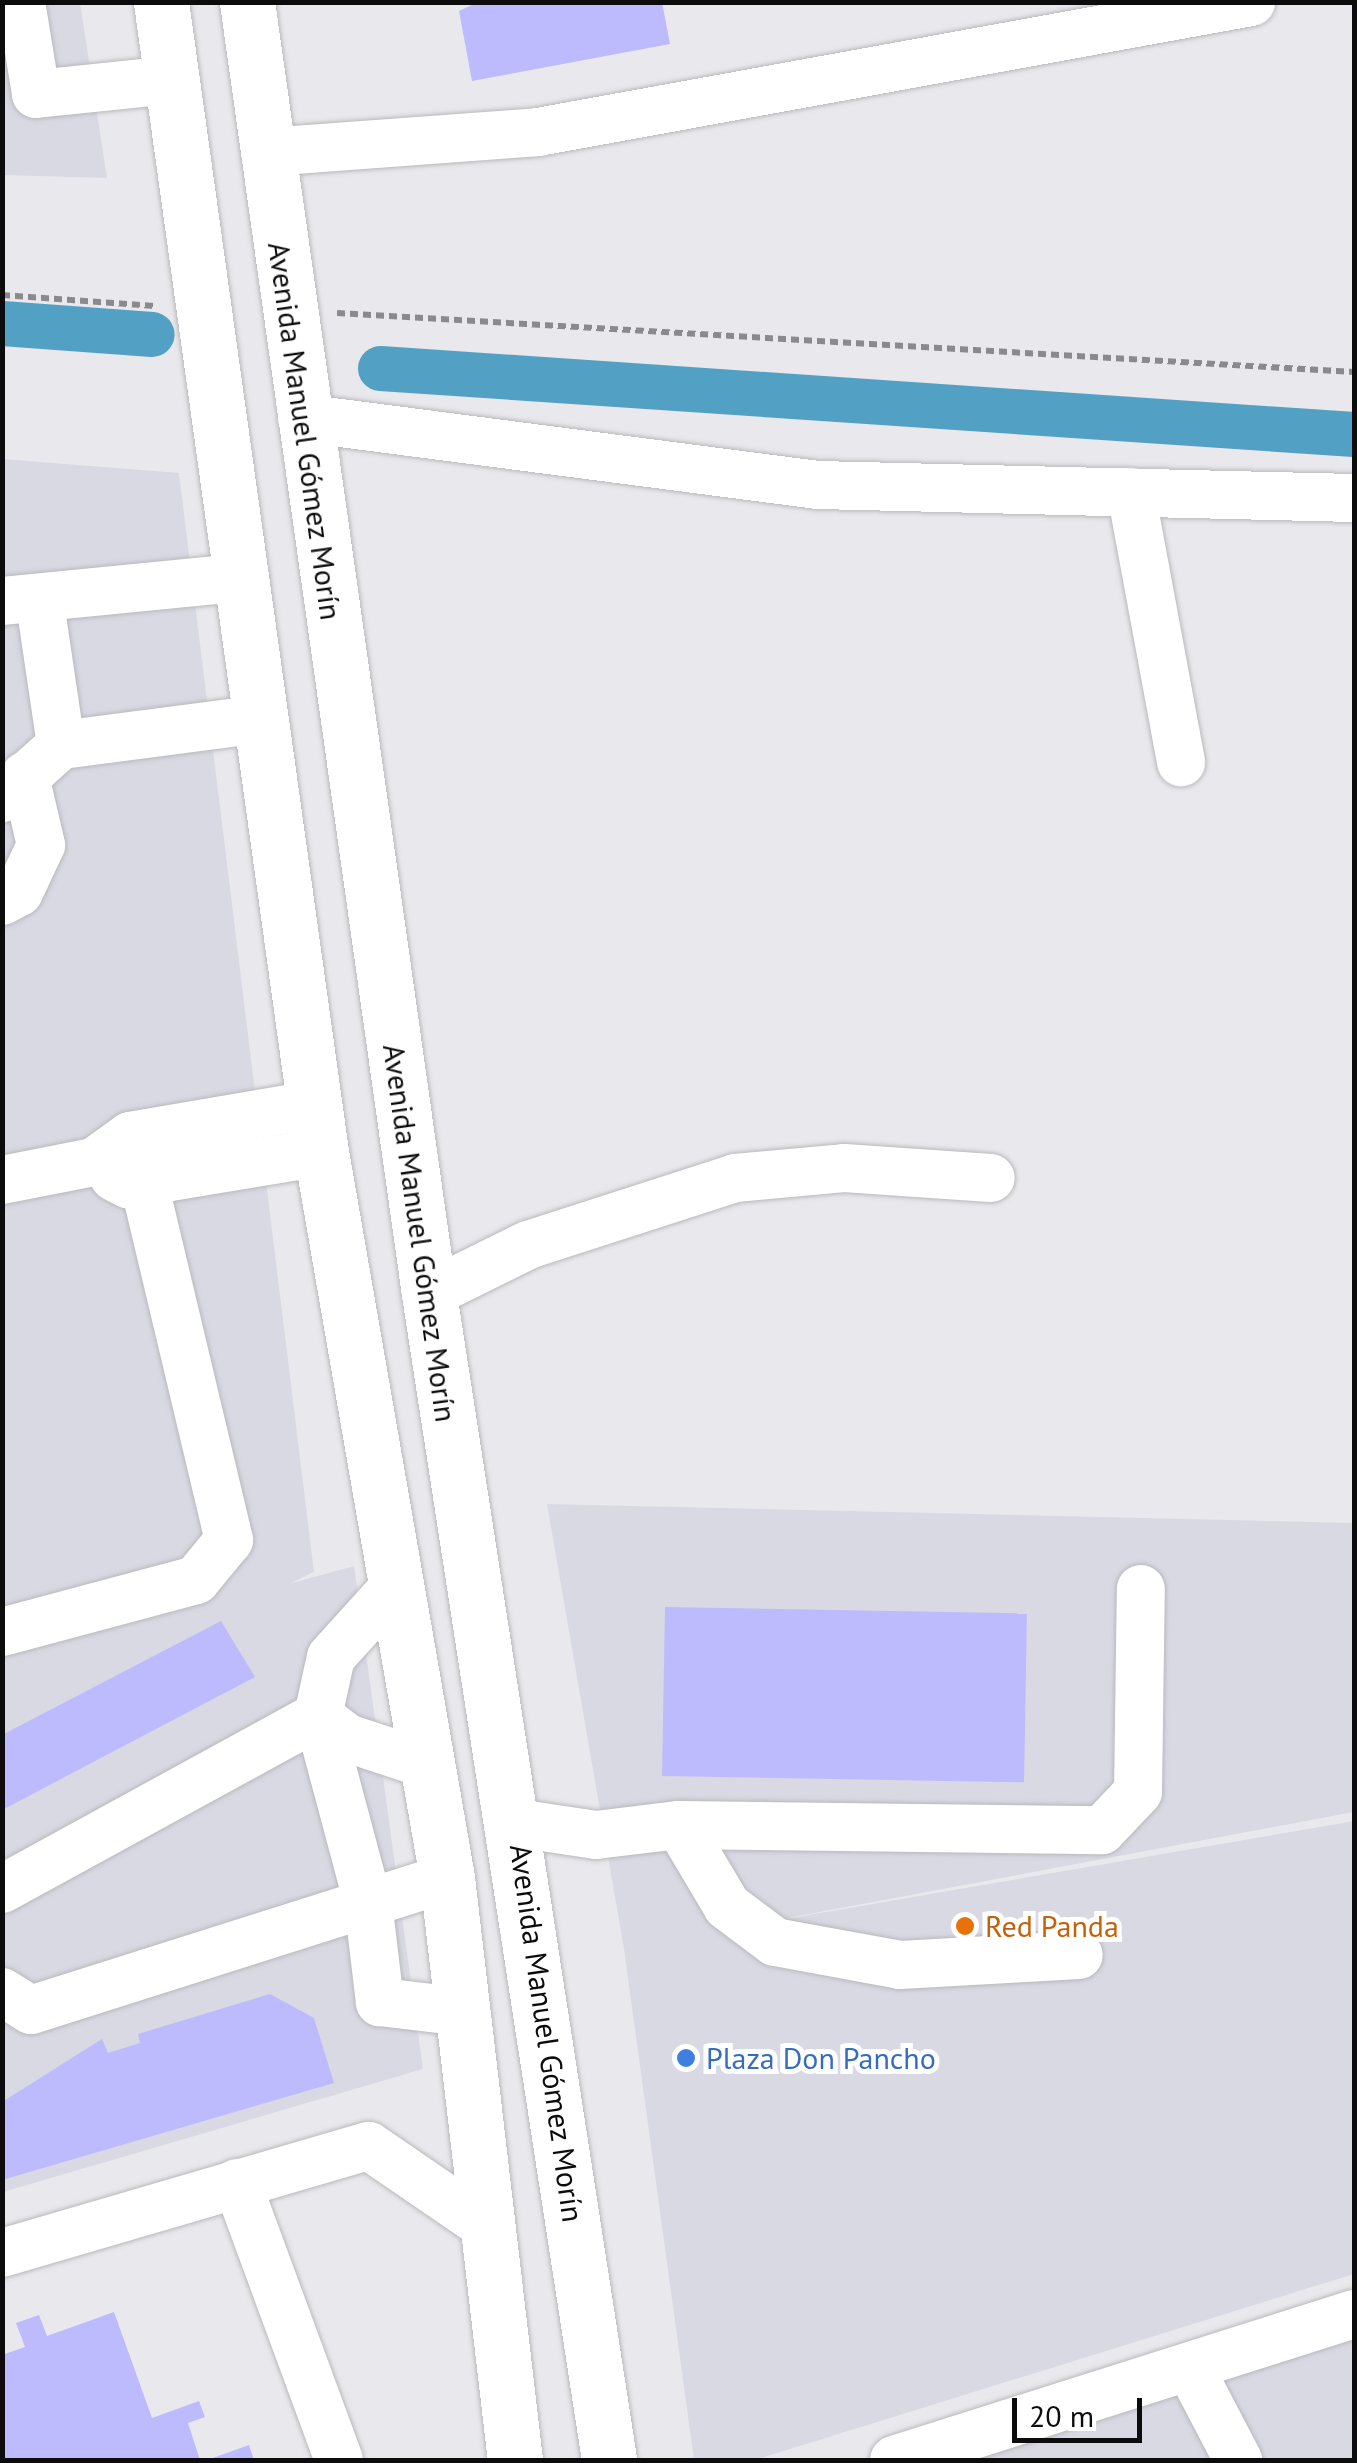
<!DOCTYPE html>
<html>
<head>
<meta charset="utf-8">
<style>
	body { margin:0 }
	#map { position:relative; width:1357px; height:2463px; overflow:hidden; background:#e9e9ed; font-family:"PT Sans",sans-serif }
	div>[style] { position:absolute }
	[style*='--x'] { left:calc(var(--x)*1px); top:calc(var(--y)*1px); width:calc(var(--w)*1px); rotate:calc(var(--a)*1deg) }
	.built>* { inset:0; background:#d8d9e3 }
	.canal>* { height:45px; margin:-22.5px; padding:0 22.5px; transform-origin:22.5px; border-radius:22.5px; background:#53a0c5 }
	.building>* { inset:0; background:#bdbafd; transform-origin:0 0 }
	.path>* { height:6px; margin-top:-3px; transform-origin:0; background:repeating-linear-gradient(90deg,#8a8a8d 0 8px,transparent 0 13px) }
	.roads { filter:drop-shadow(0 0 2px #b9b9bc) drop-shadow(0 0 2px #b9b9bc) }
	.minor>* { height:48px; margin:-24px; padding:0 24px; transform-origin:24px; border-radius:24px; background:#fff }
	.major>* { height:55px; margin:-27.5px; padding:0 27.5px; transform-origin:27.5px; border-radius:27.5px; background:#fff }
	.dots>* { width:28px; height:28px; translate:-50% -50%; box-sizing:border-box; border:5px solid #fff; border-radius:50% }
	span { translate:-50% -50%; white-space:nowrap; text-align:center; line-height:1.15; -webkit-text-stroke:10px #fff; paint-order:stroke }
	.street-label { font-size:30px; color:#0c0c0d }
	.food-label { font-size:30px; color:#c56008 }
	.left { translate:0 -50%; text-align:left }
	.shop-label { font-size:30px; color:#366cbe }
	.frame { position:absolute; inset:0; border:5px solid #0c0c0d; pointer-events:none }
	.scale { position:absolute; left:1012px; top:2398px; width:130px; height:45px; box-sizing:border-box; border:5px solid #0c0c0d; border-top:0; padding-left:12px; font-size:30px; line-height:35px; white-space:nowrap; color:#0c0c0d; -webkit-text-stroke:8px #fff; paint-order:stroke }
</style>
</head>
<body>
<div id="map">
	<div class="built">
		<div style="clip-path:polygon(3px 3px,80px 3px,107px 178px,3px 175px)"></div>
		<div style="clip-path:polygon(3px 459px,179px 473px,314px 1572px,289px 1584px,354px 1566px,423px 2069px,3px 2192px)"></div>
		<div style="clip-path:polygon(547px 1504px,1354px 1523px,1354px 1812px,745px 1926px,1354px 1821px,1354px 2274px,755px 2460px,694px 2460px,624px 1949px)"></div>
		<div style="clip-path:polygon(1354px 2337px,1354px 2460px,957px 2460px)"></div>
	</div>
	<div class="canal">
		<div style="--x:2;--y:323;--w:150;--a:4.2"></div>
		<div style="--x:380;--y:368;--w:976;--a:3.88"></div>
	</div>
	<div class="building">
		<div style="clip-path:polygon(478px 2px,662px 2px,670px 44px,472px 81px,459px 11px)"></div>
		<div style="left:665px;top:1607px;width:362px;height:169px;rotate:1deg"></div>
		<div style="clip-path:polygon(221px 1621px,255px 1677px,2px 1810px,2px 1735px)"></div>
		<div style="clip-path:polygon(270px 1994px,314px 2018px,334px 2083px,2px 2180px,2px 2102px,102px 2039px,108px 2053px,140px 2043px,138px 2034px)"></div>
		<div style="clip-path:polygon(114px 2312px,152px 2418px,199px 2401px,205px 2417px,188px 2423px,200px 2460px,2px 2460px,2px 2355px,25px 2347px,16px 2323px,39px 2315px,47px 2336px)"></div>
		<div style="clip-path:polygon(249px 2445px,254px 2460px,207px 2460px)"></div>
	</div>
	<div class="path">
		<div style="--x:2;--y:295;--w:153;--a:4.1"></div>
		<div style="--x:337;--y:313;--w:1019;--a:3.32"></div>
	</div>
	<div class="roads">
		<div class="minor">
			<div style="--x:21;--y:2;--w:93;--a:80.7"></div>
			<div style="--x:36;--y:94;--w:137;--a:-5.9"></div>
			<div style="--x:267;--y:152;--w:272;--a:-4.2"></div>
			<div style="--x:538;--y:132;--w:725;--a:-10.33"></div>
			<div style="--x:302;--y:418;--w:520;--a:7.4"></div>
			<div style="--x:818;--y:485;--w:536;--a:1.39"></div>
			<div style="--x:1131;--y:492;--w:275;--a:79.5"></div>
			<div style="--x:2;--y:601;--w:236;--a:-5.6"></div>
			<div style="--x:40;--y:603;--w:144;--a:81.6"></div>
			<div style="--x:2;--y:798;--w:79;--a:-41.9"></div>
			<div style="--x:61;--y:745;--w:201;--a:-7.4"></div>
			<div style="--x:2;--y:901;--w:19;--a:-28"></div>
			<div style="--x:19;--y:892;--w:52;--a:-64.9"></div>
			<div style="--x:41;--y:845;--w:71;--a:-103.1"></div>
			<div style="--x:114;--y:1177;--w:16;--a:27"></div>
			<div style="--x:128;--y:1184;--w:196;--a:-9.4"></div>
			<div style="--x:2;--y:1180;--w:94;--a:-11.1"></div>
			<div style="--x:94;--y:1162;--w:44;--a:-35.8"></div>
			<div style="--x:130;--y:1136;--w:190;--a:-9.7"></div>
			<div style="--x:429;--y:1294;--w:110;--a:-26.3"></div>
			<div style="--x:528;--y:1245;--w:218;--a:-17.9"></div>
			<div style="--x:735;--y:1178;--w:109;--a:-5.2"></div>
			<div style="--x:844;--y:1168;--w:147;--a:3.9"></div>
			<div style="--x:2;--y:1632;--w:201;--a:-15"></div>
			<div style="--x:196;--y:1580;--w:52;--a:-50.5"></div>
			<div style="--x:229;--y:1540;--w:370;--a:-103.4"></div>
			<div style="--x:318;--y:1716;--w:193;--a:75"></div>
			<div style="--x:368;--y:1902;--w:101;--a:83.2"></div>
			<div style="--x:380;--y:2002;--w:86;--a:6.7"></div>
			<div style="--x:318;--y:1716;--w:36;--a:37"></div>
			<div style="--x:347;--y:1738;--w:83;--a:18.2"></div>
			<div style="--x:516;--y:1823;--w:81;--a:8.5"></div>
			<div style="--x:596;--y:1835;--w:84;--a:-6.9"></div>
			<div style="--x:679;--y:1825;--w:423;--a:0.7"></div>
			<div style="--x:1102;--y:1830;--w:52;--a:-46.5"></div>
			<div style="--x:1138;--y:1792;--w:203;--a:-89.2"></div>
			<div style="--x:679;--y:1825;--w:94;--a:59.3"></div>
			<div style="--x:727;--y:1906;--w:60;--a:36.9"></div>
			<div style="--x:775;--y:1942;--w:127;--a:10.4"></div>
			<div style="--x:900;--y:1965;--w:179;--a:-3.2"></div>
			<div style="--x:2;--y:1889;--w:360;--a:-28.7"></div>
			<div style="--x:318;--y:1716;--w:60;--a:-77.6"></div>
			<div style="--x:331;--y:1657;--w:98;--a:-47.9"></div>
			<div style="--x:2;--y:1992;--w:34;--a:32"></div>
			<div style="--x:31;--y:2010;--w:436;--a:-17.6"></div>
			<div style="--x:237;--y:2183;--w:295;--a:69.8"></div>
			<div style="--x:2;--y:2253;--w:382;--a:-16.3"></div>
			<div style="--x:369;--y:2146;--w:138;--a:34.4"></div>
			<div style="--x:1191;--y:2370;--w:102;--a:62.4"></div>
			<div style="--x:894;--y:2460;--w:483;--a:-17.6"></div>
		</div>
		<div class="major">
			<div style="--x:161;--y:2;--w:1161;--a:82.08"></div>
			<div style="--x:321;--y:1152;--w:737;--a:80.15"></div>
			<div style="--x:447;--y:1878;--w:586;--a:83.34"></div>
			<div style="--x:247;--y:2;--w:1305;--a:81.98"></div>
			<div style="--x:429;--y:1294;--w:1180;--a:81.22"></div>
		</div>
	</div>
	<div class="dots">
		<div style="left:965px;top:1926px;background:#e8710a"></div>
		<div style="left:686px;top:2058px;background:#3f7fe0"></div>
	</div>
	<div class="street-label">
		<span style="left:305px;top:431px;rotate:82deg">Avenida Manuel Gómez Morín</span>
		<span style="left:420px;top:1233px;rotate:82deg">Avenida Manuel Gómez Morín</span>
		<span style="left:547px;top:2033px;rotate:82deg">Avenida Manuel Gómez Morín</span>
	</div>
	<div class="food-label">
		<span class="left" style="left:985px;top:1926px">Red Panda</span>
	</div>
	<div class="shop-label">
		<span class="left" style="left:706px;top:2058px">Plaza Don Pancho</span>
	</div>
	<div class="frame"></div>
	<div class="scale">20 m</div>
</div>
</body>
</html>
